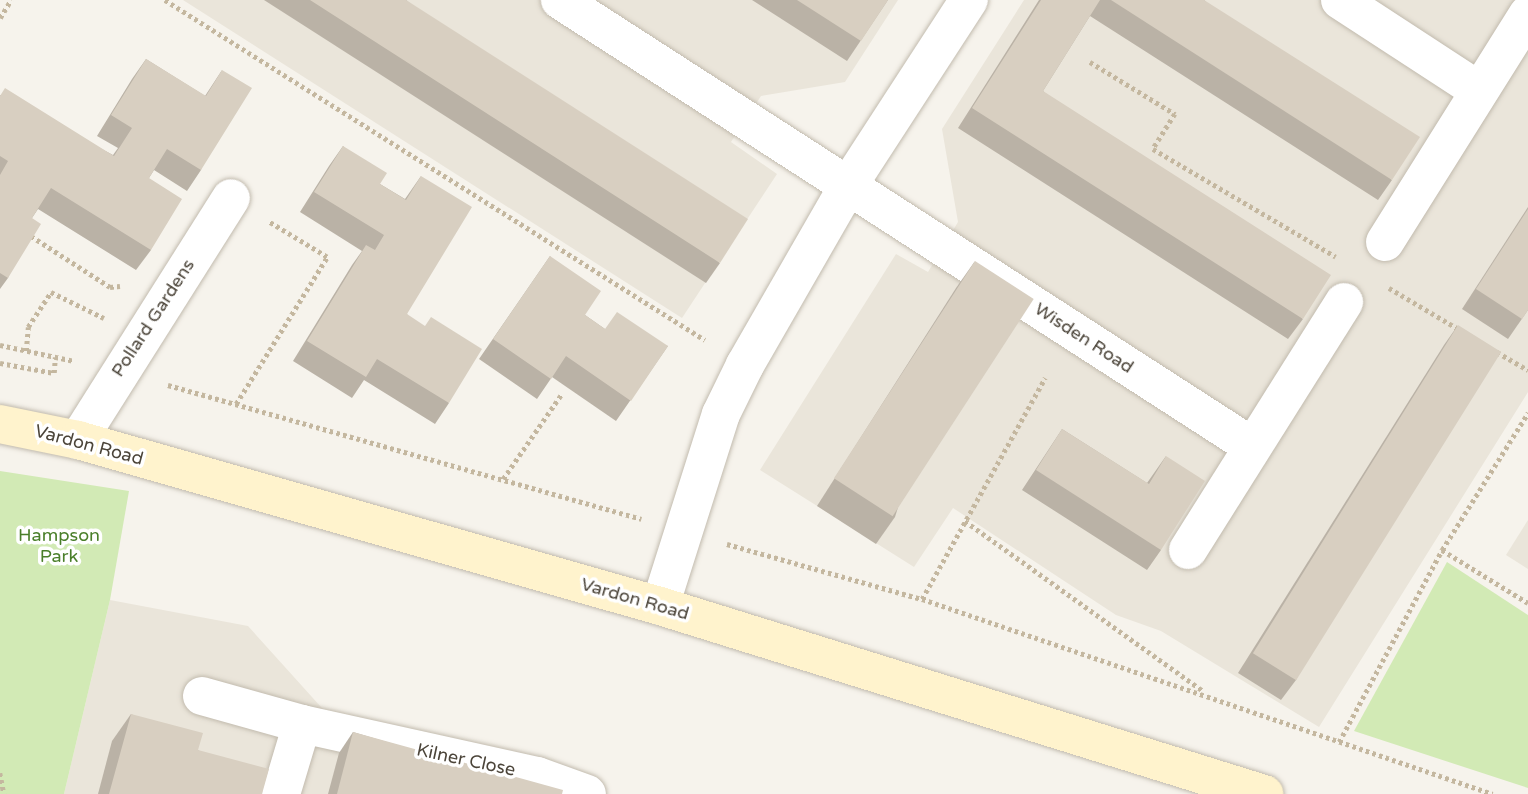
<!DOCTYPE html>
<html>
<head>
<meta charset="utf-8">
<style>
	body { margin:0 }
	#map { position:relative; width:1528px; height:794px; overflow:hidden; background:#f6f3ec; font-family:"Varela Round",sans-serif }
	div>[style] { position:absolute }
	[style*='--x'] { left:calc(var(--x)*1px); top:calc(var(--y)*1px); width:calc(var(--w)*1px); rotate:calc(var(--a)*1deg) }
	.residential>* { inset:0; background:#eae5da }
	.green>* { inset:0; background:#d2eab5 }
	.path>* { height:4.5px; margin-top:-2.25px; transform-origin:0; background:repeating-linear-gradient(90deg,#c4b79f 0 3.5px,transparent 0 7px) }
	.roads { filter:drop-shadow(0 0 2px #c2bbae) drop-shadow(0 0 2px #c2bbae) }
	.street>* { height:38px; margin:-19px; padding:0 19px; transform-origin:19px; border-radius:19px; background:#fff }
	.secondary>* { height:38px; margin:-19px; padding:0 19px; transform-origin:19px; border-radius:19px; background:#fff3cd }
	.wall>* { inset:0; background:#bab2a6 }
	.building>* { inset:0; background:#d8cfc1; transform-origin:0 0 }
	span { translate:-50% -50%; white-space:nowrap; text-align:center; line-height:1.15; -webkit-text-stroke:7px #fff; paint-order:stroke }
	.street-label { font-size:18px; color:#4b4439 }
	.park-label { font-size:18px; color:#4a7f2a }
</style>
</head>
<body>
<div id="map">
	<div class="residential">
		<div style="clip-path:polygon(183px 0,898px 0,845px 82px,761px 96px,731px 142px,777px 174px,682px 318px)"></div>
		<div style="clip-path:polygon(1024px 0,1528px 0,1528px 392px,1319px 727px,1161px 631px,1116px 615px,953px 508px,914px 567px,760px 470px,896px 254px,928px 272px,958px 222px,942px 129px)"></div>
		<div style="clip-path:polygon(1528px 520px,1528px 569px,1506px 555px)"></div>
		<div style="clip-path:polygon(110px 600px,248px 626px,358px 748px,521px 794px,64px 794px)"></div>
	</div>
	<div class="green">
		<div style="clip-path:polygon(0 471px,129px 491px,110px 600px,64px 794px,0 794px)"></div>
		<div style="clip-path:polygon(1447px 562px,1528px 615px,1528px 788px,1354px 731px)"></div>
	</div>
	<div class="path">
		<div style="--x:165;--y:0;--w:638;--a:32.2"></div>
		<div style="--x:0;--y:18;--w:21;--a:-59"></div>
		<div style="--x:1090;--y:62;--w:100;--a:31.5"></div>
		<div style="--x:1175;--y:114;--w:41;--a:122.2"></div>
		<div style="--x:1153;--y:149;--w:212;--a:30.5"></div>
		<div style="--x:31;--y:236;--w:94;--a:32.8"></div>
		<div style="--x:110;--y:287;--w:10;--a:-6"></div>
		<div style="--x:1389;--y:288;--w:82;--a:30.6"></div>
		<div style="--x:0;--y:345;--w:76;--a:12.2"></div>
		<div style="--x:26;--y:351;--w:24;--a:-85"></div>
		<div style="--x:28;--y:327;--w:42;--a:-56.7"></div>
		<div style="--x:51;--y:292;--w:59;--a:26.1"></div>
		<div style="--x:1497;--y:352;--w:36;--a:30"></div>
		<div style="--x:0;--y:363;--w:55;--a:10.5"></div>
		<div style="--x:54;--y:373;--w:16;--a:-86"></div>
		<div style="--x:168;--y:385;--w:492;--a:15.8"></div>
		<div style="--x:236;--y:404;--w:173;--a:-58.2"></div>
		<div style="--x:327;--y:257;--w:68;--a:-148.9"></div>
		<div style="--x:503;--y:479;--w:102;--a:-55.4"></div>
		<div style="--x:965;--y:521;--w:291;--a:35.5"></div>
		<div style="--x:727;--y:544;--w:203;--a:15.8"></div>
		<div style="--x:922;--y:599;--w:603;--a:18.86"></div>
		<div style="--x:1442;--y:550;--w:101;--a:31.6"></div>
		<div style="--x:922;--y:599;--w:253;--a:-60.9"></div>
		<div style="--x:1339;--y:742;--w:218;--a:-61.8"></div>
		<div style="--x:1442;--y:550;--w:162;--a:-57.9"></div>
		<div style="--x:0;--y:773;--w:21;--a:79"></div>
	</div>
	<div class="roads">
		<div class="street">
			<div style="--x:560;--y:0;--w:821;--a:32.82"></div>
			<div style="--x:1340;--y:0;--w:165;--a:33.1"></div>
			<div style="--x:1385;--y:242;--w:269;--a:-57.9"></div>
			<div style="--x:78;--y:440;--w:286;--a:-57.7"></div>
			<div style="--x:1188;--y:550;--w:293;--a:-57.8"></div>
			<div style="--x:660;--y:606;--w:201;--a:-72.4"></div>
			<div style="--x:721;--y:414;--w:55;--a:-63.9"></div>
			<div style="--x:745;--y:365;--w:207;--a:-60.1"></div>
			<div style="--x:848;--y:186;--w:222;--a:-57"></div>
			<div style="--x:202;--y:696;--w:104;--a:15.6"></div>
			<div style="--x:302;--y:724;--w:241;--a:12.5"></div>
			<div style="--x:537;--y:776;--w:53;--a:19.8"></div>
			<div style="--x:281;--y:794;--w:73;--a:-73.3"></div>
		</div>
		<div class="secondary">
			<div style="--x:0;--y:424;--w:80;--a:11.6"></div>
			<div style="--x:78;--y:440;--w:605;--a:15.92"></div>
			<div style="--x:660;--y:606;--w:633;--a:17.29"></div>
		</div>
	</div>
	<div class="wall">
		<div style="clip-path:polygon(264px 0,406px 0,720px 263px,706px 283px)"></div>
		<div style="clip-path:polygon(752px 0,888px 0,847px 61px)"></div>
		<div style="clip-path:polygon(1039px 0,1204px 0,1392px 180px,1378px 200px,1090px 16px,1043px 91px,1303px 319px,1288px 339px,958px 128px)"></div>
		<div style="clip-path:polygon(146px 59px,205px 96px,222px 70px,201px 170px,187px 191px,154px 170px,149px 178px,151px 250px,136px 270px,38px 209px,32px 218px,8px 278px,0 289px,0 95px,113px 155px,118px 148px,97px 136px,132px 79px)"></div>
		<div style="clip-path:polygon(343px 146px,380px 184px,405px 199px,421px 176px,407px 314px,449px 403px,435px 424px,364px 380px,352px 398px,293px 361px,352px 265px,362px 251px,300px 212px,329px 166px)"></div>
		<div style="clip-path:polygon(1528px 207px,1528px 310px,1508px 339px,1462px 309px)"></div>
		<div style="clip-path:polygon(550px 256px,585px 315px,605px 329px,668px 346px,616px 421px,552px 377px,537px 399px,479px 359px)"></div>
		<div style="clip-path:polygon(975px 261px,895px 517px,876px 544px,817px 506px,956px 288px)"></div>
		<div style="clip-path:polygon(1458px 325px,1296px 680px,1281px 700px,1238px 673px,1444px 345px)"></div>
		<div style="clip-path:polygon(1062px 429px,1147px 483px,1166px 456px,1161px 550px,1147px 570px,1022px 490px)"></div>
		<div style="clip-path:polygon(131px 714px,198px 750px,262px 794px,98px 794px,112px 741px)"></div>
		<div style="clip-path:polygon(353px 732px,562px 794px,328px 794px,339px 753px)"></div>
	</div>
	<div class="building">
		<div style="clip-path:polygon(310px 0,406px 0,748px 219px,720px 263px)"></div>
		<div style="clip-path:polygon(797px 0,888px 0,861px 41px)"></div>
		<div style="clip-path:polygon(1041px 0,1100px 0,1043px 91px,1331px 275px,1303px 319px,972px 108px)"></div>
		<div style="clip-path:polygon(1111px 0,1204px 0,1420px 137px,1392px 180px)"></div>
		<div style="clip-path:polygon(146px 59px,206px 96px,222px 70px,252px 88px,201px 170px,167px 149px,149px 178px,182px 199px,151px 250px,51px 188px,32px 218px,41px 224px,8px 278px,0 273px,0 175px,8px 161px,0 156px,0 96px,5px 88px,114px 156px,132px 128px,111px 115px)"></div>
		<div style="clip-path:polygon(343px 146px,387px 173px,380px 184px,406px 200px,421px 176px,472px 207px,407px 314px,425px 326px,431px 317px,482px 349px,449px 403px,377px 359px,366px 377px,307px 341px,366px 245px,375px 250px,384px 235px,314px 192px)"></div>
		<div style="clip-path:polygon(1528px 209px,1528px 310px,1522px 319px,1476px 289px)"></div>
		<div style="clip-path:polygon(550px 256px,601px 291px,585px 315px,605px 329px,617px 312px,668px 346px,631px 401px,566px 356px,551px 379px,493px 339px)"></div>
		<div style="left:975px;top:261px;width:70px;height:259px;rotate:33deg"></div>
		<div style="left:1458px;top:325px;width:51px;height:387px;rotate:32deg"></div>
		<div style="clip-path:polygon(1062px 429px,1149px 484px,1166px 456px,1205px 481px,1161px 550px,1036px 470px)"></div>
		<div style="clip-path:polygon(131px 714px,203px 733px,198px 750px,269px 769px,262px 794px,109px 794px)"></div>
		<div style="clip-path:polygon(353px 732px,563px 790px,562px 794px,337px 794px)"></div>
	</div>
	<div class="street-label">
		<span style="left:153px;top:318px;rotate:-57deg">Pollard Gardens</span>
		<span style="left:1084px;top:338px;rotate:33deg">Wisden Road</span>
		<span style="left:89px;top:445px;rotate:15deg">Vardon Road</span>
		<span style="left:635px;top:599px;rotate:16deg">Vardon Road</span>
		<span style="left:466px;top:760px;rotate:12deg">Kilner Close</span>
	</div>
	<div class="park-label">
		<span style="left:59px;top:546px">Hampson<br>Park</span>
	</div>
</div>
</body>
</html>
